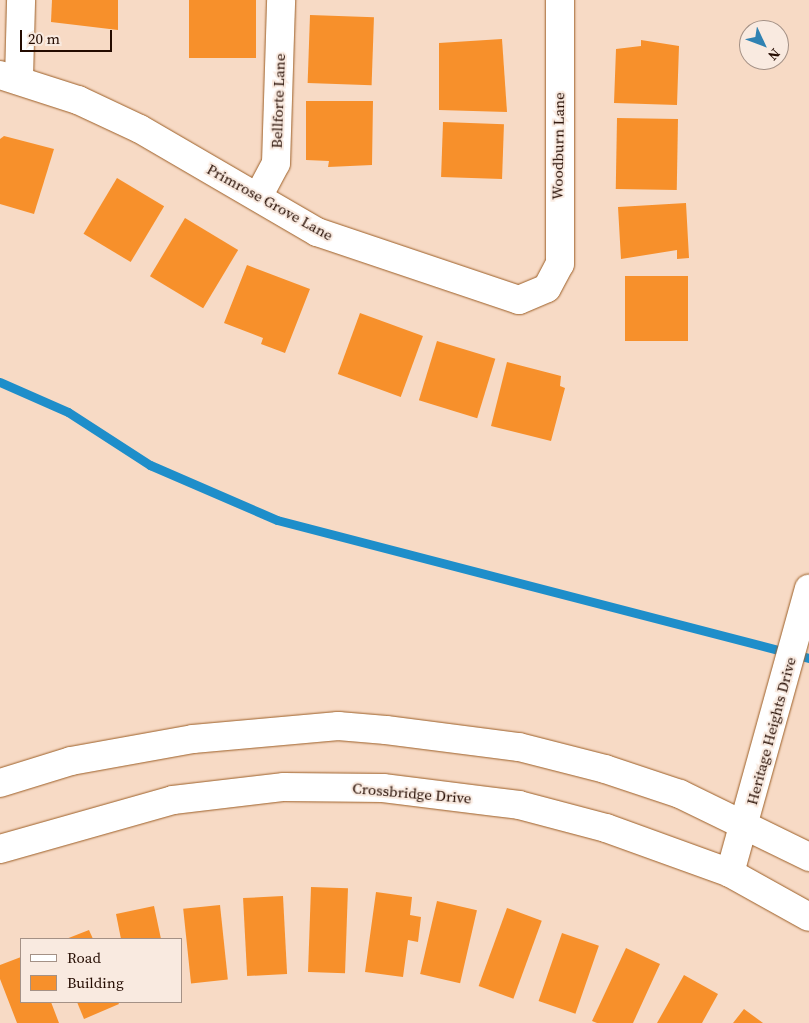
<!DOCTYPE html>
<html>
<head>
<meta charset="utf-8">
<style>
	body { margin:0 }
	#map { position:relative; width:809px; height:1023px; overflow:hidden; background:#f7dac5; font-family:"Source Serif 4",serif }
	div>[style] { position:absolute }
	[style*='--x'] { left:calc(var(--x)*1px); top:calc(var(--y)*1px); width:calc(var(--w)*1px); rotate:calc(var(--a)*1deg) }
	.stream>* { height:9px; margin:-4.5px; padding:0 4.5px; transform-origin:4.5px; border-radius:4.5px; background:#1e8eca }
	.building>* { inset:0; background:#f7902b; transform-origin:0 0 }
	.roads { filter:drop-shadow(0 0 1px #9c5e26) drop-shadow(0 0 1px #9c5e26) }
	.minor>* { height:28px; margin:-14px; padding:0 14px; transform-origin:14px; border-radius:14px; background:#fff }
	span { translate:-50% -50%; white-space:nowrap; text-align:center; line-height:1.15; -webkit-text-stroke:4px #f9eae0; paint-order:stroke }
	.street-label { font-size:15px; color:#240b00 }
	.legend { position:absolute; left:20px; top:938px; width:162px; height:65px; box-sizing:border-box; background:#f9eae0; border:1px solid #a49186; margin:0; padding:6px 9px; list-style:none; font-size:15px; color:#240b00 }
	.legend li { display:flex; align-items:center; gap:10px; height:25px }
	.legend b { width:25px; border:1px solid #a49186 }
	.north { position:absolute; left:739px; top:20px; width:50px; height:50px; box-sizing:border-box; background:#f9eae0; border:1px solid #a49186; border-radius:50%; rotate:133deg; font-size:14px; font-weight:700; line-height:20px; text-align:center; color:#240b00 }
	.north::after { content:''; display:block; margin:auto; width:18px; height:22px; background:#3082b2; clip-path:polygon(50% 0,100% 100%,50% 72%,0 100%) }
	.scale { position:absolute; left:20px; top:30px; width:92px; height:22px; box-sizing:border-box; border:2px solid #240b00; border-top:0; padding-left:6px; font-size:15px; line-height:18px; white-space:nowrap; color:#240b00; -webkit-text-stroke:4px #f9eae0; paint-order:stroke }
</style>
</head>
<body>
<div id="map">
	<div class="stream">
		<div style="--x:0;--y:382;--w:74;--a:23.8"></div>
		<div style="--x:68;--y:412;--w:98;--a:32.9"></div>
		<div style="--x:150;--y:465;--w:138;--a:23.4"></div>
		<div style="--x:277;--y:520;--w:550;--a:14.54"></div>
	</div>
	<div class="building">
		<div style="clip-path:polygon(52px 0,118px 0,118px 30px,51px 22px)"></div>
		<div style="left:189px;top:0;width:67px;height:58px"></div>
		<div style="left:310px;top:15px;width:64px;height:68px;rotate:2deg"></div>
		<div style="clip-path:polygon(502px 39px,507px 112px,439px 110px,439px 43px)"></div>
		<div style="clip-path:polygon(641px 40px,679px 46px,677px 105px,614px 103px,616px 49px,641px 46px)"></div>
		<div style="clip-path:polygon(306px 101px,373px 101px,372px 165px,328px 167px,329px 161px,306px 160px)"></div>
		<div style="left:617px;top:118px;width:61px;height:71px;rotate:1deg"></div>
		<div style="left:443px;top:122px;width:61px;height:55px;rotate:2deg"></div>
		<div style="clip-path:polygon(4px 136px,54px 149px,34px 214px,0 204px,0 139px)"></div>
		<div style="left:117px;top:178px;width:55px;height:65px;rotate:31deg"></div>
		<div style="clip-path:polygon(686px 203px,689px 258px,677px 259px,677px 250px,621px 259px,618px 207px)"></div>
		<div style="left:185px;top:218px;width:62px;height:68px;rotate:31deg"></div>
		<div style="clip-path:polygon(247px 265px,310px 289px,285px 353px,261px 344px,263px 338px,224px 323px)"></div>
		<div style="left:625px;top:276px;width:63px;height:65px"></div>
		<div style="left:360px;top:313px;width:67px;height:65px;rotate:20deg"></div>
		<div style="left:437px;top:341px;width:61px;height:62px;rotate:17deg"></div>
		<div style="clip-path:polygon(507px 362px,561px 376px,560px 386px,565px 388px,551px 441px,491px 426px)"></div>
		<div style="left:311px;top:887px;width:37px;height:85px;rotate:2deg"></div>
		<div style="clip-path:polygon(376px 892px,412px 897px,410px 915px,421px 917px,418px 942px,408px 940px,403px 977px,365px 972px)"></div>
		<div style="left:283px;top:896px;width:78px;height:40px;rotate:87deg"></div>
		<div style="left:437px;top:901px;width:41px;height:75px;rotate:13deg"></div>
		<div style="left:220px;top:905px;width:75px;height:37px;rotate:84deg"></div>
		<div style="clip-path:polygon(154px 906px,161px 939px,121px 939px,116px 914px)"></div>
		<div style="left:507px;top:908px;width:37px;height:83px;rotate:20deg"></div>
		<div style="clip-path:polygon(89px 930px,93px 939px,66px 939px)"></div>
		<div style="left:562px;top:933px;width:39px;height:72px;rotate:19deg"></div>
		<div style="clip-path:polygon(626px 948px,660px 964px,633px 1023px,597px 1023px,592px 1021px)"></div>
		<div style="clip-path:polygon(21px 957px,21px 1002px,51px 1002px,59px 1023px,17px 1023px,0 979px,0 965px)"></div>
		<div style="clip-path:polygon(684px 975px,718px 994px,702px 1023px,657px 1023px)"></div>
		<div style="clip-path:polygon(77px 1002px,118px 1002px,119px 1004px,84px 1019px)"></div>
		<div style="clip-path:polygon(744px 1009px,763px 1023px,733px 1023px)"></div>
	</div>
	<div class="roads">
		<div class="minor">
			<div style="--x:0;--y:75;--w:82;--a:17.8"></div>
			<div style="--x:78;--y:100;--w:68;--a:25.1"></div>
			<div style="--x:140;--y:129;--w:205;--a:30.2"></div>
			<div style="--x:317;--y:232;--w:213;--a:18.6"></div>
			<div style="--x:519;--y:300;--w:30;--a:-23"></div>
			<div style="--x:547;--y:288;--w:27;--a:-62"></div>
			<div style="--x:560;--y:264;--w:264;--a:-90"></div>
			<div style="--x:19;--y:79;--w:79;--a:-88.5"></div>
			<div style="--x:258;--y:197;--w:38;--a:-62"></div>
			<div style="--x:276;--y:163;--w:163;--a:-88.2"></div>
			<div style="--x:0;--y:783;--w:74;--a:-17.2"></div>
			<div style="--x:71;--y:761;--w:124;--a:-10.2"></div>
			<div style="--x:193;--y:739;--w:146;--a:-5.1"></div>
			<div style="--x:338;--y:726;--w:48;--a:4.8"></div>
			<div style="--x:386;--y:730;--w:134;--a:7.3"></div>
			<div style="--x:519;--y:747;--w:89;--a:14.3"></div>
			<div style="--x:605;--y:769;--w:79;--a:18.4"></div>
			<div style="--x:680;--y:794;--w:144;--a:26"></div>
			<div style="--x:0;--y:849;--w:180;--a:-15.8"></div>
			<div style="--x:173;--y:800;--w:112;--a:-6.7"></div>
			<div style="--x:284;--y:787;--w:99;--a:0.6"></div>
			<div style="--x:383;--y:788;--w:137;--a:7.1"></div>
			<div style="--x:519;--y:805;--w:90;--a:14.8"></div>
			<div style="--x:606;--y:828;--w:132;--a:19.9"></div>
			<div style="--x:730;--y:873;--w:90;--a:29.1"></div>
			<div style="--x:730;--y:873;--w:295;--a:-74.5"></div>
		</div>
	</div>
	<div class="street-label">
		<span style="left:278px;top:101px;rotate:-88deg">Bellforte Lane</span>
		<span style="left:558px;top:146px;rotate:-89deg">Woodburn Lane</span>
		<span style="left:270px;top:202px;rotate:29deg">Primrose Grove Lane</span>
		<span style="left:771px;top:731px;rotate:-75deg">Heritage Heights Drive</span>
		<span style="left:412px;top:793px;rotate:5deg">Crossbridge Drive</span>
	</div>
	<ul class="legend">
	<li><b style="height:6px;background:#fff"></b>Road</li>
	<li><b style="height:14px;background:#f7902b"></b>Building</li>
	</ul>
	<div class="north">N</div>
	<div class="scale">20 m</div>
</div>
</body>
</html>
